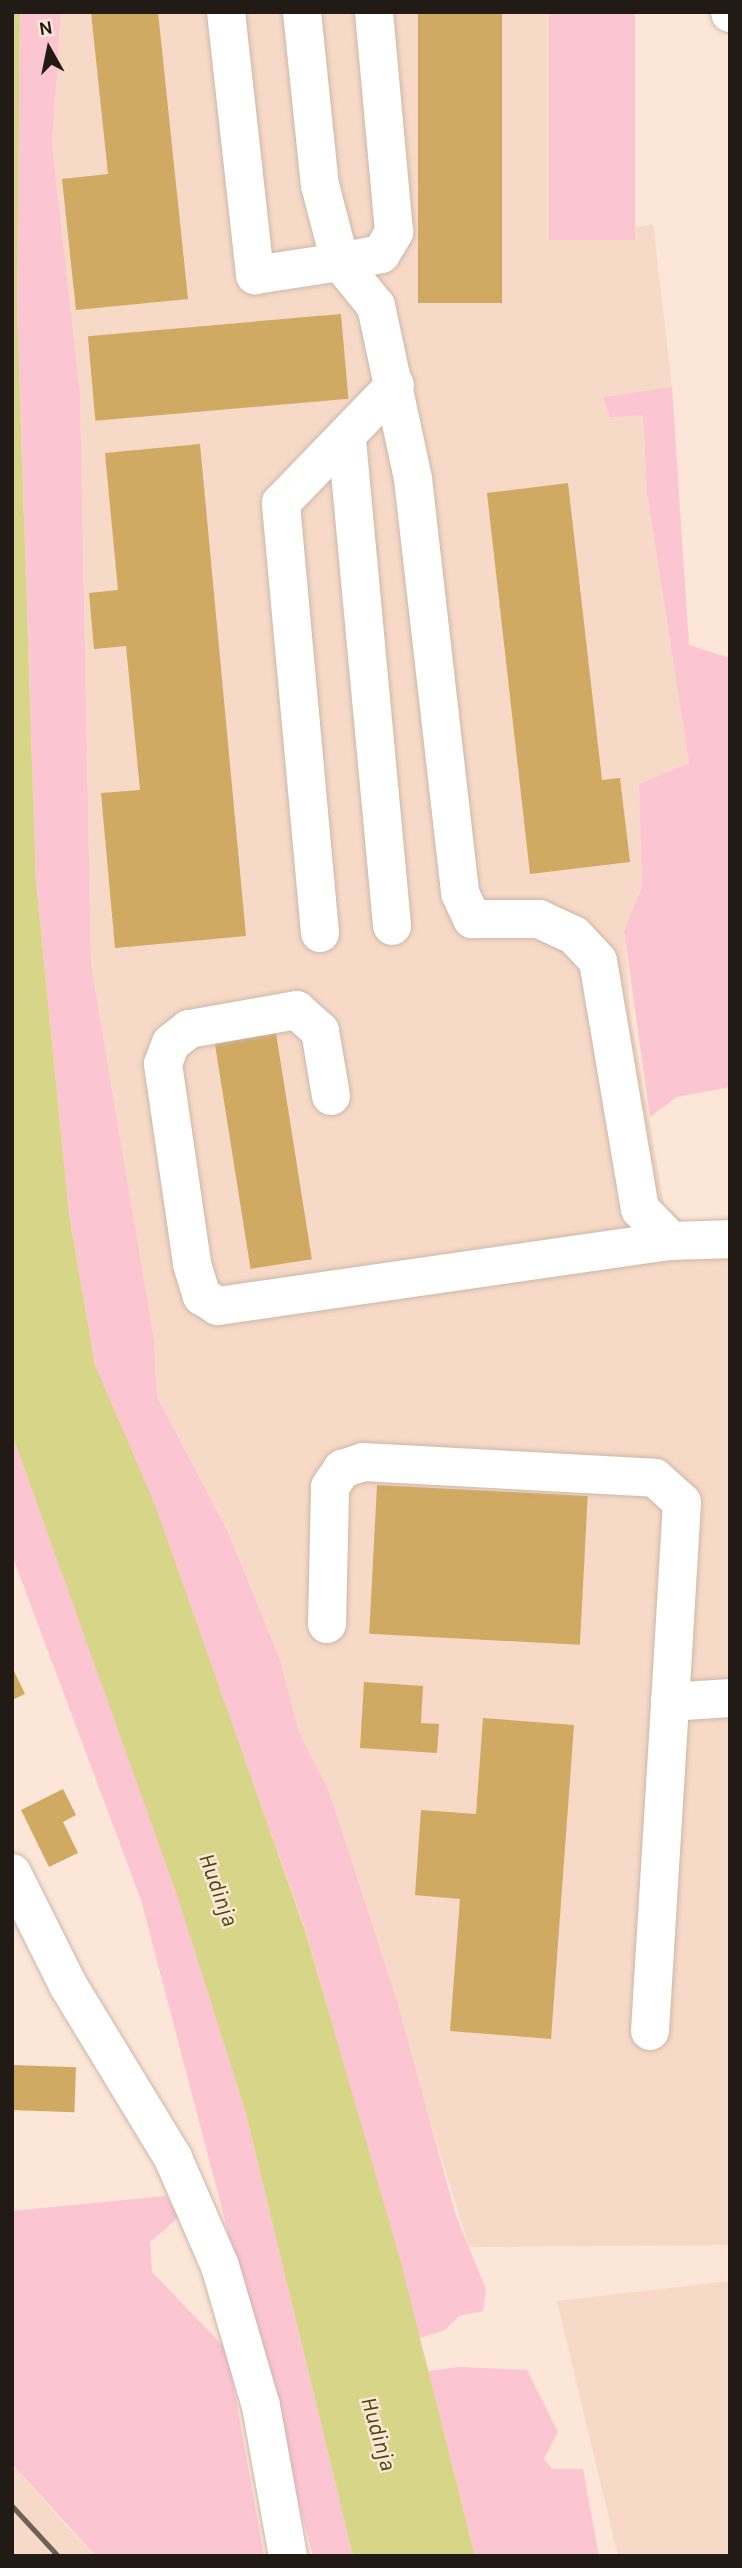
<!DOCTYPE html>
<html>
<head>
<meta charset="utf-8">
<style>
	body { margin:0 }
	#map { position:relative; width:742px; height:2568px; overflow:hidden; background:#fce6d7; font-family:Karla,sans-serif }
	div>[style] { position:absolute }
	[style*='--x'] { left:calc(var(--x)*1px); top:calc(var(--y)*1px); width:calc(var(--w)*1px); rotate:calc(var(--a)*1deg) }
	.built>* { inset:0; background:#f6d9c6 }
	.green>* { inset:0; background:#fcc5d2; transform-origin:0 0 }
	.water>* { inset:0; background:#d7d688 }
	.building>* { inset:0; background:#d0a963; transform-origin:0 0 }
	.roads { filter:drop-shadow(0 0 2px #cdb7a9) drop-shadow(0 0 2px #cdb7a9) }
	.minor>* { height:38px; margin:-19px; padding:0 19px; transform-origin:19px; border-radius:19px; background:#fff }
	.rail>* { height:5px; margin:-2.5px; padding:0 2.5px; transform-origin:2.5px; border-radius:2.5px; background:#6d6158 }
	span { translate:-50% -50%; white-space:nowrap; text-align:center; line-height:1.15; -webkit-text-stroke:5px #fce6d7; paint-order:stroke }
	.water-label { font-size:23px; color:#4a480b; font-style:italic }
	.frame { position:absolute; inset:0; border:14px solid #211a15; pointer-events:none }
	.north { position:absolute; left:14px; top:14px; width:70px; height:70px; -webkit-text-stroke:5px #fce6d7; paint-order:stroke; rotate:351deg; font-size:19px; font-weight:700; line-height:28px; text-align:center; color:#211a15 }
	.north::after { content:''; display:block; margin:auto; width:24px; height:32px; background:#211a15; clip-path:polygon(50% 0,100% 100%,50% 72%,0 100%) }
</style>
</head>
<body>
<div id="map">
	<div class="built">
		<div style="clip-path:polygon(61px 12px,549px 12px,573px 239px,653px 224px,672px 387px,603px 397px,643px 415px,647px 493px,689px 763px,639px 784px,642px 887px,624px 931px,631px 1017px,664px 1204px,691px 1229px,730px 1233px,730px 2245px,469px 2247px,328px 1789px,299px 1732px,280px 1660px,228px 1532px,157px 1397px,154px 1340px,91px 964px,80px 392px,52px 145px)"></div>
		<div style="clip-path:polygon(730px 2281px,730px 2556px,618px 2556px,557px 2301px)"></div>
		<div style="clip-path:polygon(12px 2464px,66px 2526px,96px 2556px,12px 2556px)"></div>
	</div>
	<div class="green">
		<div style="clip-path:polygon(20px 12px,61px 12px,52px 145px,80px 392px,91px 964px,154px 1340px,157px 1397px,228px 1532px,280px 1660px,299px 1732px,328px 1789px,396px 1998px,456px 2216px,486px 2289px,483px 2311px,459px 2316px,445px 2330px,420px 2338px,306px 1931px,153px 1503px,95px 1365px,69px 1214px,36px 881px,17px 306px)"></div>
		<div style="left:549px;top:12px;width:86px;height:228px"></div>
		<div style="clip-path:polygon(672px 387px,689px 645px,730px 658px,730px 1087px,677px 1097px,650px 1117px,624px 931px,642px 887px,639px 784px,689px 763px,647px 493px,643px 415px,610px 417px,603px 397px)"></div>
		<div style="clip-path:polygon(12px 1434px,174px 1884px,245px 2110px,353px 2556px,313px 2556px,141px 1900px,12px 1555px)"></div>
		<div style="clip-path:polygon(166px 2196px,179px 2217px,150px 2242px,152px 2272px,227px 2350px,264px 2556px,96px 2556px,12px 2464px,12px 2211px)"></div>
		<div style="clip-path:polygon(458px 2367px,527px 2370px,558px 2432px,544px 2459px,552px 2469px,583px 2469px,599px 2556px,475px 2556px,428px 2371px)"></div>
	</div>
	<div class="water">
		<div style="clip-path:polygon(12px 12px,20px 12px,17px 306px,36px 881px,69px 1214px,95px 1365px,155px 1505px,306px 1933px,400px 2259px,475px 2556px,353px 2556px,245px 2110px,176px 1892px,12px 1434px)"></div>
	</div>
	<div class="building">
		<div style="clip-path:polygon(91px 12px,158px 12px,188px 299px,76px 310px,62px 179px,108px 174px)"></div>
		<div style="left:418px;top:12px;width:84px;height:291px"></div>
		<div style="left:341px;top:314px;width:85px;height:254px;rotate:85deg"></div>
		<div style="clip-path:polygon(200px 444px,246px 936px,115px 948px,101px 793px,140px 790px,126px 646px,94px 649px,89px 593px,118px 590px,105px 453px)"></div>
		<div style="clip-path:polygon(568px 483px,602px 780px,620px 778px,630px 862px,530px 874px,487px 493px)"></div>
		<div style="left:276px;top:1033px;width:229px;height:62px;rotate:81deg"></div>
		<div style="left:377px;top:1485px;width:211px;height:149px;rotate:3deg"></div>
		<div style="clip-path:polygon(14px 1671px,25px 1694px,12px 1700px,12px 1672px)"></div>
		<div style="clip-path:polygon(364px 1682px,423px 1686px,421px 1723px,439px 1724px,437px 1753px,360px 1748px)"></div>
		<div style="clip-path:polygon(483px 1718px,574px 1725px,551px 2039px,450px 2031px,460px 1899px,415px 1895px,421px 1810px,476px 1814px)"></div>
		<div style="clip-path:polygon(63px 1789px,76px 1815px,63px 1822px,78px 1853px,49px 1867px,21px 1810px)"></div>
		<div style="left:12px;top:2065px;width:64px;height:45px;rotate:2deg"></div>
	</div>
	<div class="roads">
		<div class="minor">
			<div style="--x:226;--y:12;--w:265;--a:83.7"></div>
			<div style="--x:255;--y:275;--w:86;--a:-8.7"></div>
			<div style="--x:340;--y:262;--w:57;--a:50.7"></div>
			<div style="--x:376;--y:306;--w:177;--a:77.9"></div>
			<div style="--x:413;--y:479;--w:417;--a:83.5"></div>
			<div style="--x:460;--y:893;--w:29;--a:65"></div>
			<div style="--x:472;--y:919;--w:67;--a:0"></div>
			<div style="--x:539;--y:919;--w:38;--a:25"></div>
			<div style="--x:574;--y:935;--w:35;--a:47"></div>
			<div style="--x:598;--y:961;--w:252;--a:80.4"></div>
			<div style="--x:640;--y:1209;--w:45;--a:45.9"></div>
			<div style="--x:671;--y:1241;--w:59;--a:-1.9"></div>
			<div style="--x:302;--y:12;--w:174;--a:84.1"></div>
			<div style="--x:320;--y:185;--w:80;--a:75.4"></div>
			<div style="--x:340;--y:262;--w:42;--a:-11"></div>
			<div style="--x:381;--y:254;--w:26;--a:-59"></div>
			<div style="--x:394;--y:232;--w:221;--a:-95.2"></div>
			<div style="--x:730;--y:12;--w:1;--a:90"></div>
			<div style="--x:347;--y:440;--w:488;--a:84.7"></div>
			<div style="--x:320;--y:933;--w:432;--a:-95.2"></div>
			<div style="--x:281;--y:503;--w:164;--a:-46"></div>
			<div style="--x:331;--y:1096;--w:66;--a:-99.6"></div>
			<div style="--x:320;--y:1031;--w:31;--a:-138"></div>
			<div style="--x:297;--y:1010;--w:110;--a:170"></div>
			<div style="--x:189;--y:1029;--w:23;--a:142"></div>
			<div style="--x:171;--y:1043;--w:22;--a:111"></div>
			<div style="--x:163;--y:1064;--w:202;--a:81.7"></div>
			<div style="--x:192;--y:1264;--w:34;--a:73"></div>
			<div style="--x:202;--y:1296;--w:19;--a:32"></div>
			<div style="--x:218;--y:1306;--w:458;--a:-8.2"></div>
			<div style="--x:327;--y:1624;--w:137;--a:-88.7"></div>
			<div style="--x:330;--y:1487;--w:22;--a:-56"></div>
			<div style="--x:342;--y:1469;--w:22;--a:-18"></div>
			<div style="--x:363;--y:1462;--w:292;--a:3.1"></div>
			<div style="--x:655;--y:1478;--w:36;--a:42"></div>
			<div style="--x:682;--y:1502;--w:200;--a:93.4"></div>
			<div style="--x:12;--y:1873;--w:125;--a:63.4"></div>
			<div style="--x:68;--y:1985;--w:202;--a:58.7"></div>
			<div style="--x:173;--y:2158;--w:118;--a:66.5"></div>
			<div style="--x:220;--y:2266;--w:146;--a:73.7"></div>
			<div style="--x:261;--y:2406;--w:152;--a:79.8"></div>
			<div style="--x:650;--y:2031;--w:330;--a:-86.5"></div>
			<div style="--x:670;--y:1702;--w:60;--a:-3.8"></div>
		</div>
	</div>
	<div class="rail">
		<div style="--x:12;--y:2506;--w:68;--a:47.4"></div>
	</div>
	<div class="water-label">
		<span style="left:218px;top:1890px;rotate:70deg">Hudinja</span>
		<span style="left:378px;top:2434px;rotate:74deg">Hudinja</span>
	</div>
	<div class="frame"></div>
	<div class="north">N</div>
</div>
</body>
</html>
